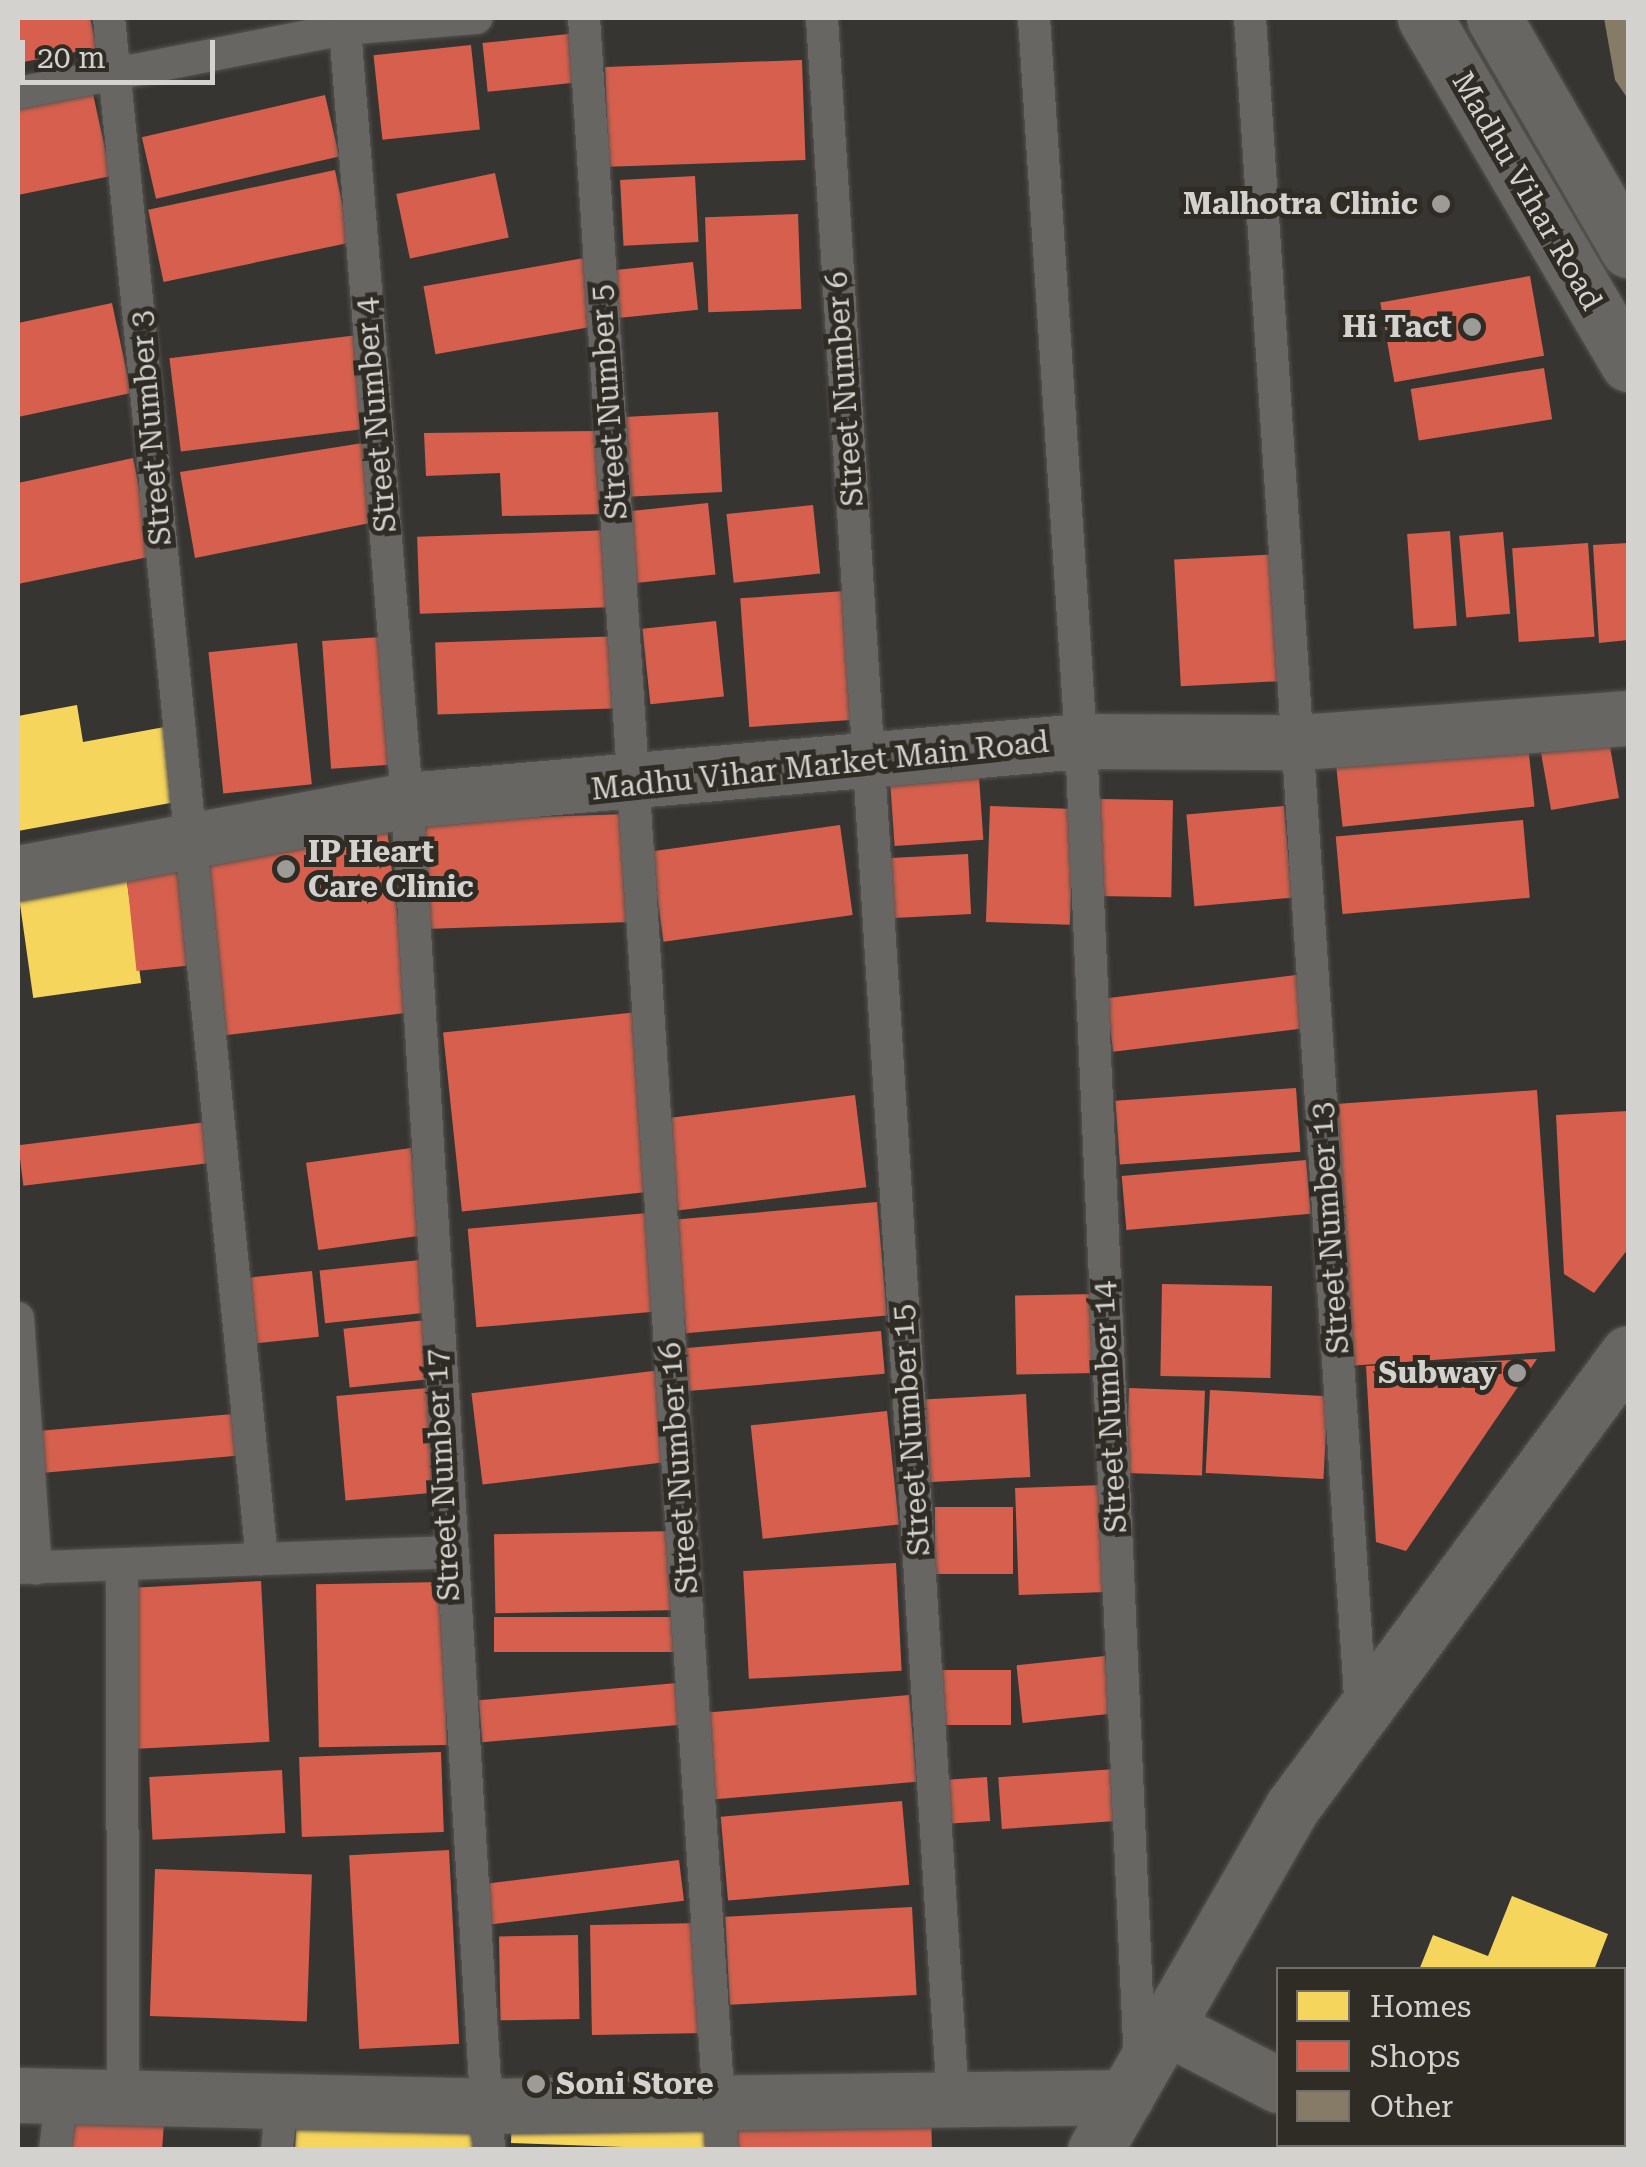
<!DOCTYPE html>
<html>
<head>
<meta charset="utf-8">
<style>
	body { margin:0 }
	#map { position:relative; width:1646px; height:2167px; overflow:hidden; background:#373531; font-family:"Roboto Serif",serif }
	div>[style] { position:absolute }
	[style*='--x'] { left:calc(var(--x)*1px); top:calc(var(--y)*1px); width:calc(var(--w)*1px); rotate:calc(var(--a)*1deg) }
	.homes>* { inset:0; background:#f6d55c; transform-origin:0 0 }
	.shops>* { inset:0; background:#d6604d; transform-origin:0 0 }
	.building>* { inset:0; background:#857b67 }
	.roads { filter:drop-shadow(0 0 2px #555350) drop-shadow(0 0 2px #555350) }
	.service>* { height:32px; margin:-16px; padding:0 16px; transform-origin:16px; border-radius:16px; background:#676663 }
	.minor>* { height:55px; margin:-27.5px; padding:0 27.5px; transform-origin:27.5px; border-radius:27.5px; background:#676663 }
	.tertiary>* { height:55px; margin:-27.5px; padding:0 27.5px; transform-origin:27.5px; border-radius:27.5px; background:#676663 }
	.dots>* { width:28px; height:28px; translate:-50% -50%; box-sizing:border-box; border:5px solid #2f2c25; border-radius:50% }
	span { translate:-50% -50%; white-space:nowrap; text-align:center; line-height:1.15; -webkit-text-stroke:10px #2f2c25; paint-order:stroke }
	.street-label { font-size:30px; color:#d4d2ce }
	.poi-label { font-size:30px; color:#d4d2ce; font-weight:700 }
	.right { translate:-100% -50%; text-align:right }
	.left { translate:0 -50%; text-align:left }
	.frame { position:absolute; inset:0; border:20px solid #d4d2ce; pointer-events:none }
	.legend { position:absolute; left:1276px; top:1967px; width:350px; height:180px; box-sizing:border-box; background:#2f2c25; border:2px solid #716e69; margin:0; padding:12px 18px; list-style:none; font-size:30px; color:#d4d2ce }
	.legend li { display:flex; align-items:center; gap:20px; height:50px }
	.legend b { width:50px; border:2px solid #716e69 }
	.scale { position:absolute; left:20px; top:40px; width:195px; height:45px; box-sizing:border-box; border:5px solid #d4d2ce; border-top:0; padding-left:12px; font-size:30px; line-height:35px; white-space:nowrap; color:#d4d2ce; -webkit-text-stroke:8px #2f2c25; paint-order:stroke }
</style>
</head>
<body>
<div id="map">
	<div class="homes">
		<div style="clip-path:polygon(77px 705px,83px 742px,170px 726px,181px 801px,18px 831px,18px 716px)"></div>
		<div style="left:126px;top:875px;width:109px;height:109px;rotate:82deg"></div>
		<div style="clip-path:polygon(1512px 1896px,1608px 1934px,1594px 1970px,1419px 1970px,1433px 1935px,1488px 1956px)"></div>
		<div style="clip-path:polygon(297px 2108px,482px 2119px,482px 2150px,295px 2150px)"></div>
		<div style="left:709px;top:2118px;width:32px;height:197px;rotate:92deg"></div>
	</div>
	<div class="shops">
		<div style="clip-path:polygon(90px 18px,97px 48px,18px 63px,18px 19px)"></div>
		<div style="left:578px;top:33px;width:49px;height:96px;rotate:84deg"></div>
		<div style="left:471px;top:45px;width:85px;height:98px;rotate:84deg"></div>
		<div style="left:802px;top:60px;width:100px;height:197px;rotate:88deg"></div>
		<div style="clip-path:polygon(93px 94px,111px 176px,18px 195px,18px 109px)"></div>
		<div style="left:325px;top:95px;width:63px;height:188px;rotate:77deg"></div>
		<div style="left:335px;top:170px;width:74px;height:191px;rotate:78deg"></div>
		<div style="left:495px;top:173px;width:66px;height:101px;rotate:78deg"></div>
		<div style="left:695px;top:176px;width:66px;height:75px;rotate:87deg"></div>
		<div style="left:798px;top:214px;width:95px;height:93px;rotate:88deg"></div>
		<div style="left:584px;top:258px;width:69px;height:163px;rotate:80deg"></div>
		<div style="left:693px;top:262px;width:48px;height:80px;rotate:84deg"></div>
		<div style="left:1530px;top:276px;width:81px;height:152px;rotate:80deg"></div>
		<div style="clip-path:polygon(112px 303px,131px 393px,18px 417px,18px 323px)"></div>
		<div style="left:358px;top:335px;width:94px;height:190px;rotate:83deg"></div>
		<div style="left:1544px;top:368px;width:52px;height:135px;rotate:81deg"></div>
		<div style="left:718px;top:412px;width:80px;height:94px;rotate:87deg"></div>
		<div style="clip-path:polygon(595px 431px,607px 514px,502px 516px,500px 473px,426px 476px,424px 433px)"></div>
		<div style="clip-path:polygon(369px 442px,370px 523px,195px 558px,180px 472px)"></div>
		<div style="clip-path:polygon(133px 458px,153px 556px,18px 584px,18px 483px)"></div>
		<div style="left:708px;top:503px;width:72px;height:87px;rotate:84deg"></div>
		<div style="left:813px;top:505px;width:69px;height:87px;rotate:84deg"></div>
		<div style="left:613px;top:530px;width:77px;height:196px;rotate:88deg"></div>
		<div style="left:1450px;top:531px;width:95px;height:43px;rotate:86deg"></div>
		<div style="left:1503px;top:532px;width:82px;height:44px;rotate:85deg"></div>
		<div style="left:1588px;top:543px;width:94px;height:76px;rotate:86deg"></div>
		<div style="clip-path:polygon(1628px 543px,1628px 640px,1599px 643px,1593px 545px)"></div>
		<div style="left:1280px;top:554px;width:127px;height:106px;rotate:87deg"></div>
		<div style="left:845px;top:591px;width:129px;height:105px;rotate:86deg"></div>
		<div style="left:716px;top:621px;width:76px;height:74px;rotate:84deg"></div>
		<div style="left:624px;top:636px;width:72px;height:189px;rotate:88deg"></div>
		<div style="left:381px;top:637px;width:128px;height:59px;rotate:86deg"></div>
		<div style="left:297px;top:643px;width:142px;height:89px;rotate:84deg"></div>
		<div style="left:1527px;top:735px;width:72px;height:193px;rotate:84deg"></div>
		<div style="left:1609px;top:741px;width:58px;height:69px;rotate:80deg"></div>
		<div style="left:978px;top:763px;width:77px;height:89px;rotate:86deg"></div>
		<div style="left:1099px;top:799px;width:74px;height:97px;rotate:1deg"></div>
		<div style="left:990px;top:806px;width:84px;height:116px;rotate:2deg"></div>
		<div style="left:1284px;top:806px;width:92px;height:98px;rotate:85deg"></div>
		<div style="left:626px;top:814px;width:108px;height:204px;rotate:88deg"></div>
		<div style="left:1523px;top:820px;width:78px;height:188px;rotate:85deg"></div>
		<div style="left:386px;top:821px;width:193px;height:190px;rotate:83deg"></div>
		<div style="left:840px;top:825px;width:91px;height:191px;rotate:82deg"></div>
		<div style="left:968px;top:854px;width:60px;height:82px;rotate:87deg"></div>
		<div style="left:179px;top:868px;width:98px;height:53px;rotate:84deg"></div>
		<div style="left:1304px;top:974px;width:54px;height:199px;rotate:83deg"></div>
		<div style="left:638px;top:1012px;width:180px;height:196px;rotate:84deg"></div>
		<div style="left:1296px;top:1088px;width:64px;height:181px;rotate:86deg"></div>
		<div style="left:1537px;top:1090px;width:262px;height:209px;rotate:86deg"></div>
		<div style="left:855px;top:1095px;width:93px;height:190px;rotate:83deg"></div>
		<div style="clip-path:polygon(1628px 1111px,1628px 1249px,1594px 1293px,1564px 1274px,1556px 1115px)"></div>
		<div style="left:207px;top:1122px;width:41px;height:190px;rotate:83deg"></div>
		<div style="left:411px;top:1148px;width:88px;height:106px;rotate:82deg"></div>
		<div style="left:1306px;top:1160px;width:54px;height:185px;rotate:85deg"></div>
		<div style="left:877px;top:1202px;width:114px;height:202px;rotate:85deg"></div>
		<div style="left:659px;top:1212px;width:99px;height:192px;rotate:85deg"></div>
		<div style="left:420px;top:1260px;width:53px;height:101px;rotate:84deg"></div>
		<div style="left:312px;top:1271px;width:66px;height:73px;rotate:84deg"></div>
		<div style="left:1162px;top:1284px;width:110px;height:92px;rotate:1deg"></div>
		<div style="left:1096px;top:1294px;width:79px;height:81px;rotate:89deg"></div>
		<div style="left:427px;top:1320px;width:59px;height:84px;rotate:84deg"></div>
		<div style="left:881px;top:1331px;width:43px;height:200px;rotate:85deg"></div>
		<div style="clip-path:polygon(1537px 1359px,1406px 1551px,1376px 1542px,1366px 1366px)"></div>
		<div style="left:661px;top:1370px;width:92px;height:191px;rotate:83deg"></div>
		<div style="left:427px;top:1388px;width:105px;height:91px;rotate:85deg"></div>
		<div style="left:1129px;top:1388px;width:76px;height:85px;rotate:2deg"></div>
		<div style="left:1210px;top:1390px;width:118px;height:83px;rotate:3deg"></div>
		<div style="left:1026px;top:1394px;width:83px;height:108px;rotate:87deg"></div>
		<div style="left:887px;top:1411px;width:114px;height:137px;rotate:84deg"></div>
		<div style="left:233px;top:1414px;width:42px;height:199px;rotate:85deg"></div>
		<div style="left:1103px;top:1485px;width:107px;height:88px;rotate:88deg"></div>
		<div style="left:935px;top:1507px;width:78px;height:67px"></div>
		<div style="left:680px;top:1531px;width:79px;height:186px;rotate:89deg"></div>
		<div style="left:896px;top:1563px;width:108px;height:153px;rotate:87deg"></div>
		<div style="left:261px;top:1581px;width:161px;height:132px;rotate:87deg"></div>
		<div style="left:444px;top:1582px;width:163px;height:128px;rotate:89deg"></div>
		<div style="left:682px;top:1617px;width:35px;height:188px;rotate:90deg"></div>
		<div style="left:1105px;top:1656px;width:58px;height:89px;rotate:84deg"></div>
		<div style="left:935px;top:1670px;width:76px;height:55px"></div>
		<div style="left:677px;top:1683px;width:42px;height:199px;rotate:85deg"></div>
		<div style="left:909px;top:1695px;width:87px;height:205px;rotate:85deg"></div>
		<div style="left:441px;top:1752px;width:80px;height:142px;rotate:88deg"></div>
		<div style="left:1116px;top:1769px;width:52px;height:118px;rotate:86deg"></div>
		<div style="left:282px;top:1770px;width:63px;height:133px;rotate:87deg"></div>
		<div style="left:987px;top:1777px;width:44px;height:39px;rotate:86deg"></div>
		<div style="left:902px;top:1801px;width:84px;height:182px;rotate:85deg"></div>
		<div style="left:449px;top:1850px;width:194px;height:100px;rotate:87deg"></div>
		<div style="left:679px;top:1860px;width:41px;height:199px;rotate:83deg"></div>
		<div style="left:155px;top:1869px;width:157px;height:147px;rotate:2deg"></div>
		<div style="left:912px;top:1907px;width:88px;height:187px;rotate:87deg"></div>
		<div style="left:705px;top:1923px;width:110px;height:115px;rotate:89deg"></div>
		<div style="left:578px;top:1935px;width:84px;height:79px;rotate:89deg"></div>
		<div style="clip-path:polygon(69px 2114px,164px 2123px,162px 2150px,65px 2150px)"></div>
		<div style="clip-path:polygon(931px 2115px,932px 2150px,732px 2150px,731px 2121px)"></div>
	</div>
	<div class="building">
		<div style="clip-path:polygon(1604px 18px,1628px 18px,1628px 99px,1615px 80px)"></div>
	</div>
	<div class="roads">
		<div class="service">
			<div style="--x:109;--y:18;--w:1549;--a:84.33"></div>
			<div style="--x:584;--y:18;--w:2136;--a:86.3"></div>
			<div style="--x:822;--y:18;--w:2085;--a:86.4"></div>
			<div style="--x:1034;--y:18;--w:725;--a:86.28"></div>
			<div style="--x:1081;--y:741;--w:1325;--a:87.45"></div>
			<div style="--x:1250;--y:18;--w:1699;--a:86.25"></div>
			<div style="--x:345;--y:29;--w:773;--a:85.4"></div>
			<div style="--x:407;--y:800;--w:1352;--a:86.52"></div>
			<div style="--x:18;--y:93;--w:333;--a:-11.1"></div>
			<div style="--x:345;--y:29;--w:132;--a:-4.8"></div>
			<div style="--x:18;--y:1318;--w:251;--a:85.9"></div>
			<div style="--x:122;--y:1565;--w:531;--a:89.89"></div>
			<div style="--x:18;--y:1568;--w:428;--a:-2.1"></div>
			<div style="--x:55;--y:2150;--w:56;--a:-82.9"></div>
			<div style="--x:277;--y:2150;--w:51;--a:-84.4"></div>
		</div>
		<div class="minor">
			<div style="--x:18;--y:873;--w:396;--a:-10.6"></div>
			<div style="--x:407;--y:800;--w:677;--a:-5"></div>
			<div style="--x:1081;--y:741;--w:219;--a:0.3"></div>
			<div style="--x:1300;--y:742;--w:329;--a:-4.2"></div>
			<div style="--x:1166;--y:2027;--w:126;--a:27.4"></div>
			<div style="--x:1624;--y:2087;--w:26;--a:-81"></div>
			<div style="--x:18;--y:2095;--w:471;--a:1.3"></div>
			<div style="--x:489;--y:2106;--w:637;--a:-0.81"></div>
			<div style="--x:1399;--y:2144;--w:12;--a:31"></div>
			<div style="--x:1095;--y:2150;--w:397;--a:-60.1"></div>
			<div style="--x:1293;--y:1806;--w:563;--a:-53.52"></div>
		</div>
		<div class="tertiary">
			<div style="--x:1425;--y:18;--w:401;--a:59.6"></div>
			<div style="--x:1494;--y:18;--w:268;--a:60"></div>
		</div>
	</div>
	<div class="dots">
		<div style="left:1441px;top:204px;background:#9d9b97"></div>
		<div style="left:1472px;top:327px;background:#9d9b97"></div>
		<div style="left:286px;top:869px;background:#9d9b97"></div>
		<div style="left:1517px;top:1373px;background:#9d9b97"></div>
		<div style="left:536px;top:2084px;background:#9d9b97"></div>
	</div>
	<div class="street-label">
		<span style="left:1527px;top:191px;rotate:60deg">Madhu Vihar Road</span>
		<span style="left:845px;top:389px;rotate:-94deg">Street Number 6</span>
		<span style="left:609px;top:402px;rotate:-94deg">Street Number 5</span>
		<span style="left:376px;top:415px;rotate:-95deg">Street Number 4</span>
		<span style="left:151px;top:428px;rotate:-95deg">Street Number 3</span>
		<span style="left:820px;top:766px;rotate:-6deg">Madhu Vihar Market Main Road</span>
		<span style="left:1330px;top:1228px;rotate:-94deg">Street Number 13</span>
		<span style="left:1110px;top:1407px;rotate:-93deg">Street Number 14</span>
		<span style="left:911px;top:1430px;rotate:-94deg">Street Number 15</span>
		<span style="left:679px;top:1468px;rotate:-94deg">Street Number 16</span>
		<span style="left:443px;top:1475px;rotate:-93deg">Street Number 17</span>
	</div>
	<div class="poi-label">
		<span class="right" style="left:1418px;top:204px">Malhotra Clinic</span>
		<span class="right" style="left:1452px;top:327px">Hi Tact</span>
		<span class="left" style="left:308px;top:869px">IP Heart<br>Care Clinic</span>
		<span class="right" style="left:1497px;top:1373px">Subway</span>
		<span class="left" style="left:556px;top:2084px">Soni Store</span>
	</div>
	<div class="frame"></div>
	<ul class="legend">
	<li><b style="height:28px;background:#f6d55c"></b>Homes</li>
	<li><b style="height:28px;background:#d6604d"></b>Shops</li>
	<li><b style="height:28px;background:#857b67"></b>Other</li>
	</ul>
	<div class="scale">20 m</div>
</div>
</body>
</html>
